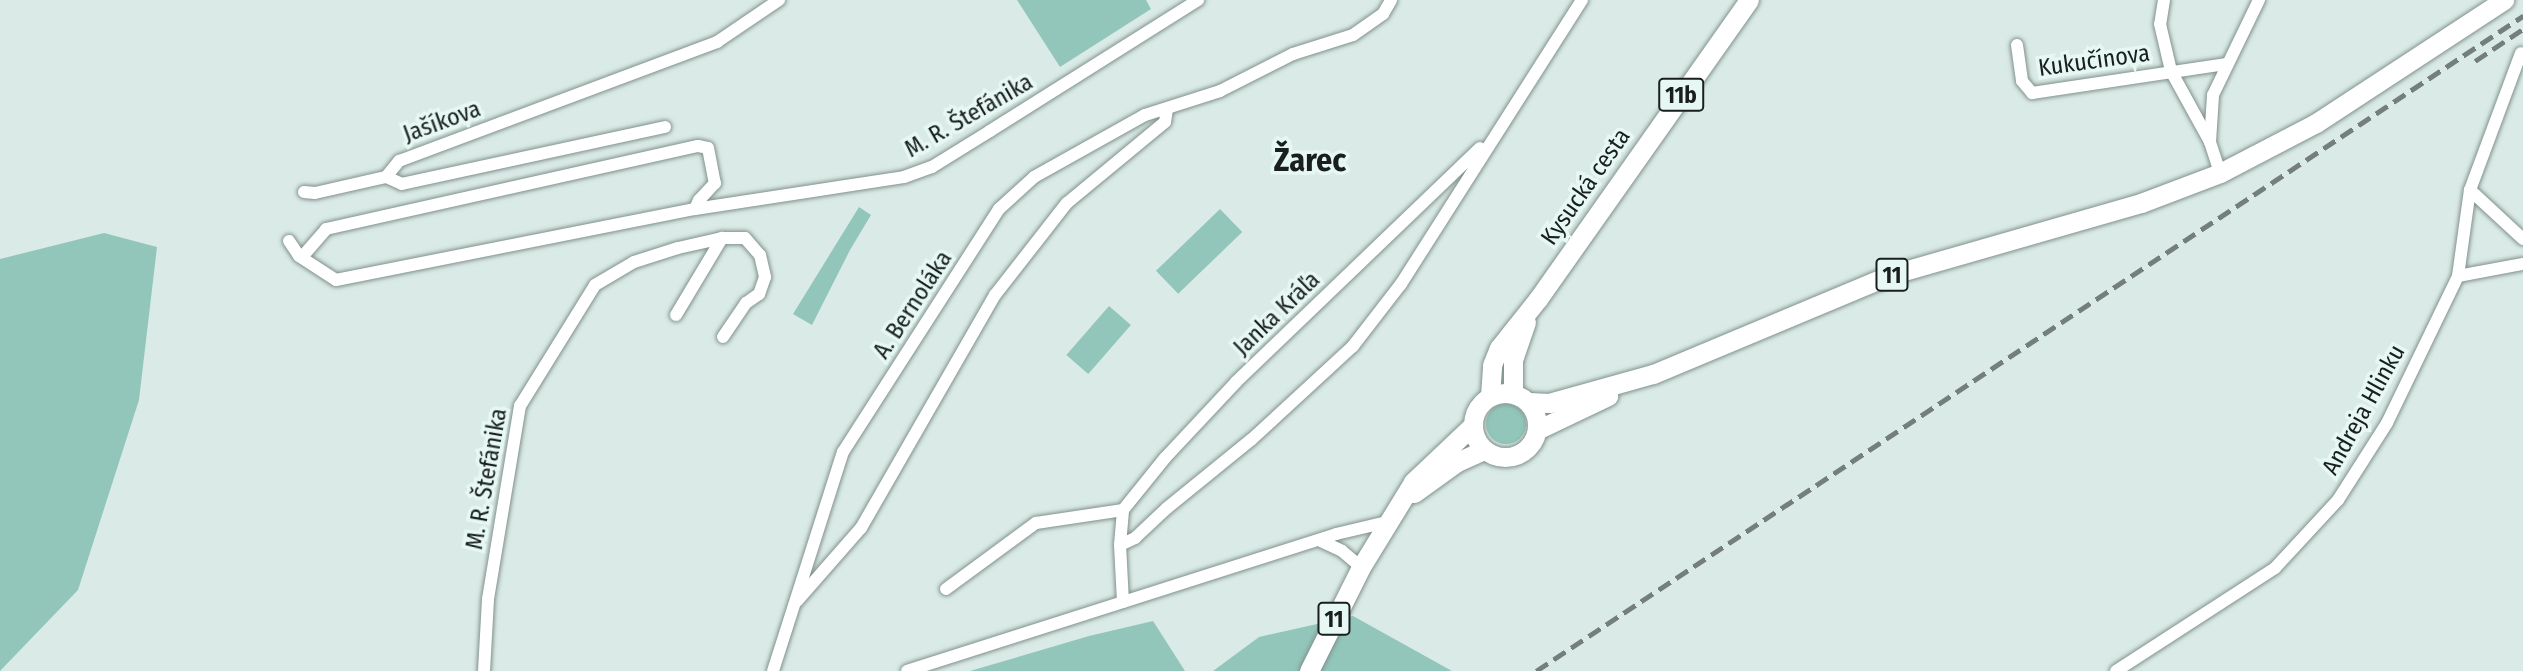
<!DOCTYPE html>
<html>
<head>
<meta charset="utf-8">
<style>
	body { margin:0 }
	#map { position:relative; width:2523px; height:671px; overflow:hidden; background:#daebe7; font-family:"Fira Sans Condensed",sans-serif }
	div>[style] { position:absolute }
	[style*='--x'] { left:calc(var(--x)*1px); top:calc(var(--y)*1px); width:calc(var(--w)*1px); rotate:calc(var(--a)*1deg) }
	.green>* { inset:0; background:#92c6ba; transform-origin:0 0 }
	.round { border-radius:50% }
	.roads { filter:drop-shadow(0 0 2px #81918d) drop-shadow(0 0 2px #81918d) }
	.street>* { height:12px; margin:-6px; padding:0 6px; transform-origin:6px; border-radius:6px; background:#fff }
	.primary>* { height:19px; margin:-9.5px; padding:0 9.5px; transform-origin:9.5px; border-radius:9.5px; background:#fff }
	.primary>.ring { margin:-9.5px; padding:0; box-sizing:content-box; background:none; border:19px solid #fff; border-radius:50% }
	.rail>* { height:4.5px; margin-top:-2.25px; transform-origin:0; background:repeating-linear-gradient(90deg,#747f7c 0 14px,transparent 0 21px) }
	span { translate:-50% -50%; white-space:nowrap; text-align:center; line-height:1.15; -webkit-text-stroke:7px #e7f8f4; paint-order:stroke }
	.shield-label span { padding:2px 5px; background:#e7f8f4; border:2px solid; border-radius:5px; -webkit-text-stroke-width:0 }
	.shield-label { font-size:23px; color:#181f1d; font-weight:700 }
	.street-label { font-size:24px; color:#181f1d }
	.district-label { font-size:32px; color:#181f1d; font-weight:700 }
</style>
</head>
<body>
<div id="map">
	<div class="green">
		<div style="clip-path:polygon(1017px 0,1146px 0,1151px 9px,1060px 67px)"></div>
		<div style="clip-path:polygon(859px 207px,871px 215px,850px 250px,812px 325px,793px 314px)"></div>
		<div style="left:1220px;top:209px;width:32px;height:89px;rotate:46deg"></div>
		<div style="clip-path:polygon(104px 233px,157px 247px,139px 400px,78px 590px,0 671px,0 259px)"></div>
		<div style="left:1109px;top:306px;width:29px;height:65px;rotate:41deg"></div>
		<div class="round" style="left:1486px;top:404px;width:40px;height:40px"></div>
		<div style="clip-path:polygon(1353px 616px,1452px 671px,1213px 671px,1259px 637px)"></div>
		<div style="clip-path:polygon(1153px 621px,1185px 671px,970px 671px,1089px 636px)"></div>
	</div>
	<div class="roads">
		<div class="street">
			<div style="--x:2164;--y:0;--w:24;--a:99"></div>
			<div style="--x:2160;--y:24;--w:48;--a:76.8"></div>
			<div style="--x:2171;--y:71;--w:81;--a:61.2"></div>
			<div style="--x:2210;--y:142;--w:33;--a:72"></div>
			<div style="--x:2017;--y:45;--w:36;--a:82"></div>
			<div style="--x:2022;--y:81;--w:16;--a:50"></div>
			<div style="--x:2032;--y:93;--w:197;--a:-8.5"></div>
			<div style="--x:665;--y:127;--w:269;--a:167.8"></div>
			<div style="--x:402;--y:184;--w:17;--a:-156"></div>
			<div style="--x:386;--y:177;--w:21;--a:-51"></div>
			<div style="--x:399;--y:161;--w:340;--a:-20.5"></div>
			<div style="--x:717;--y:42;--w:75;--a:-34.1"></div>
			<div style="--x:2210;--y:142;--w:47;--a:-86.3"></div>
			<div style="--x:2213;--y:95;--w:106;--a:-64.2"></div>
			<div style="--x:2470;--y:190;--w:72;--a:42.8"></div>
			<div style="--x:304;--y:192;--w:11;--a:5"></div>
			<div style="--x:315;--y:193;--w:73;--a:-12.7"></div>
			<div style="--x:289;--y:241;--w:18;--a:56"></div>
			<div style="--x:299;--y:256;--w:44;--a:33"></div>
			<div style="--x:336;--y:280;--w:366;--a:-11.2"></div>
			<div style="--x:695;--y:209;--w:211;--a:-8.7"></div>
			<div style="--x:904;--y:177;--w:30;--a:-20"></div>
			<div style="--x:932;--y:167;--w:68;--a:-31.8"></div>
			<div style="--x:990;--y:131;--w:246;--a:-32.2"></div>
			<div style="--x:302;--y:257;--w:37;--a:-49"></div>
			<div style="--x:326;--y:229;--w:381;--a:-12.6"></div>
			<div style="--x:698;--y:146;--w:10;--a:11"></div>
			<div style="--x:708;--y:148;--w:36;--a:79"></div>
			<div style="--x:715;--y:183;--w:23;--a:133"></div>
			<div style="--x:699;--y:200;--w:10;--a:114"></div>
			<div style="--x:2458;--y:276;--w:66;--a:-10.5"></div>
			<div style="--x:676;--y:315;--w:90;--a:-59.1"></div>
			<div style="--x:1321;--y:541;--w:23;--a:25"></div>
			<div style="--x:1342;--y:551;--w:25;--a:40"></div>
			<div style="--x:1120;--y:545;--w:17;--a:-25"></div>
			<div style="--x:1135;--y:538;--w:44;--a:-43.2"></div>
			<div style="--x:1167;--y:508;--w:109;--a:-39.1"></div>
			<div style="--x:1252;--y:439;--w:137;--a:-42.6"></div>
			<div style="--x:1353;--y:346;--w:78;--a:-52.3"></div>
			<div style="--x:1401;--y:284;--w:337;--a:-57.5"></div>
			<div style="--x:946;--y:589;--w:112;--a:-36.3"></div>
			<div style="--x:1036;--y:523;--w:88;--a:-8.5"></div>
			<div style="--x:797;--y:601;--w:97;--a:-48.8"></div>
			<div style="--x:861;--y:528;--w:269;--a:-60.1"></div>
			<div style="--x:995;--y:295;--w:117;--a:-52"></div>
			<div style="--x:1067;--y:203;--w:127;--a:-39.6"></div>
			<div style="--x:1165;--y:122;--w:13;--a:-81"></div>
			<div style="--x:1123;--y:602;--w:57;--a:-93"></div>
			<div style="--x:1120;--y:545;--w:35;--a:-85"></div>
			<div style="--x:1123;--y:510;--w:67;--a:-51.1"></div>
			<div style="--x:1165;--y:458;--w:104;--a:-46.9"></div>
			<div style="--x:1236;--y:382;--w:338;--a:-43.8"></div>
			<div style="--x:484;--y:671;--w:72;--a:-86.8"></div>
			<div style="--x:488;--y:599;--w:196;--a:-80.6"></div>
			<div style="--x:520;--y:406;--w:142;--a:-58.2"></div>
			<div style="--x:595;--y:285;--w:45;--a:-30.5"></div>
			<div style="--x:634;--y:262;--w:46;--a:-17.7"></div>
			<div style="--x:678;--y:248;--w:45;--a:-12.8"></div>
			<div style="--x:722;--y:238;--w:23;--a:0"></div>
			<div style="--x:745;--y:238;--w:23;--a:49"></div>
			<div style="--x:760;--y:255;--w:23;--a:77"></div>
			<div style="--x:765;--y:277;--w:18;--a:109"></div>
			<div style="--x:759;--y:294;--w:16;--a:145"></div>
			<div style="--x:746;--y:303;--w:41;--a:124.1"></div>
			<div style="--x:773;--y:671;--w:230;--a:-72.3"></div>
			<div style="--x:843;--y:452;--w:289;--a:-57.3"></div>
			<div style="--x:999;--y:209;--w:47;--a:-42.4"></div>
			<div style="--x:1034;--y:177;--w:127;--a:-29.2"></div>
			<div style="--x:1145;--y:115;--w:79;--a:-17.7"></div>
			<div style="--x:1220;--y:91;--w:82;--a:-26.9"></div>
			<div style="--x:1293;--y:54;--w:63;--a:-17.6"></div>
			<div style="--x:1353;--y:35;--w:37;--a:-35"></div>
			<div style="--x:1383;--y:14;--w:16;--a:-60"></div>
			<div style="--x:907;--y:671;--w:450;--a:-17.7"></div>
			<div style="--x:1336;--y:534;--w:52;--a:-13.2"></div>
			<div style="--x:2116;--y:671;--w:189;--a:-32.9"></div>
			<div style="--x:2275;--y:568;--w:93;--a:-47.2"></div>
			<div style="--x:2338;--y:500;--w:91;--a:-57.5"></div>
			<div style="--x:2387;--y:423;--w:163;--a:-64.2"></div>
			<div style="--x:2458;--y:276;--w:87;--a:-82.1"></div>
			<div style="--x:2470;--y:190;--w:146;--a:-69.6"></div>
		</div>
		<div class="primary">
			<div class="ring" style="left:1473px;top:393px;width:45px;height:45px"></div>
			<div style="--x:1513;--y:393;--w:33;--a:-90"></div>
			<div style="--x:1513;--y:360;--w:40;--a:-71.1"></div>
			<div style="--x:1490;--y:396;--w:31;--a:-86"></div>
			<div style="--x:1492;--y:365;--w:18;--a:-68"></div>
			<div style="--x:1499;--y:348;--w:63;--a:-51.5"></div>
			<div style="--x:1538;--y:299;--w:366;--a:-54.8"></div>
			<div style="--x:1529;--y:402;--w:20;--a:3"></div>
			<div style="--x:1549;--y:403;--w:108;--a:-15.6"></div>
			<div style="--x:1653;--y:374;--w:257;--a:-22.7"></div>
			<div style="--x:1890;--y:275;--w:261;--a:-16"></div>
			<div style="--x:2141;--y:203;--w:85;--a:-20.8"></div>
			<div style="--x:2220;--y:173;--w:108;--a:-27.5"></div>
			<div style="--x:2316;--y:123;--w:225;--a:-33.2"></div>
			<div style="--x:1537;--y:430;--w:79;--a:-25.6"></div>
			<div style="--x:1414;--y:493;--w:53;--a:-35.8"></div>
			<div style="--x:1457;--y:462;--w:30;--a:-24"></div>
			<div style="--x:1309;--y:671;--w:116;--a:-63.4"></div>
			<div style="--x:1361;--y:567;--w:100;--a:-58.5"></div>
			<div style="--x:1413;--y:482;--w:83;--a:-43.5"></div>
		</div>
	</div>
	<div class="rail">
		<div style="--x:2475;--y:61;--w:58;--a:-33.7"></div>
		<div style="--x:1536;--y:671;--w:1185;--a:-33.57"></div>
	</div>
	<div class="shield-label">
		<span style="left:1681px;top:95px">11b</span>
		<span style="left:1892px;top:275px">11</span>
		<span style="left:1334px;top:619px">11</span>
	</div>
	<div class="street-label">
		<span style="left:2094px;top:61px;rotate:-8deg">Kukučínova</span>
		<span style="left:969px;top:116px;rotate:-30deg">M. R. Štefánika</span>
		<span style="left:442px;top:122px;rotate:-20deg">Jašíkova</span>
		<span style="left:1586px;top:187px;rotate:-55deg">Kysucká cesta</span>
		<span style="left:913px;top:305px;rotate:-57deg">A. Bernoláka</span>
		<span style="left:1277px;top:314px;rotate:-44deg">Janka Kráľa</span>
		<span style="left:2364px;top:410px;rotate:-61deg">Andreja Hlinku</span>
		<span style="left:487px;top:479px;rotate:-80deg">M. R. Štefánika</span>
	</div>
	<div class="district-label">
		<span style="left:1310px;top:160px">Žarec</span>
	</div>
</div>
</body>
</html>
